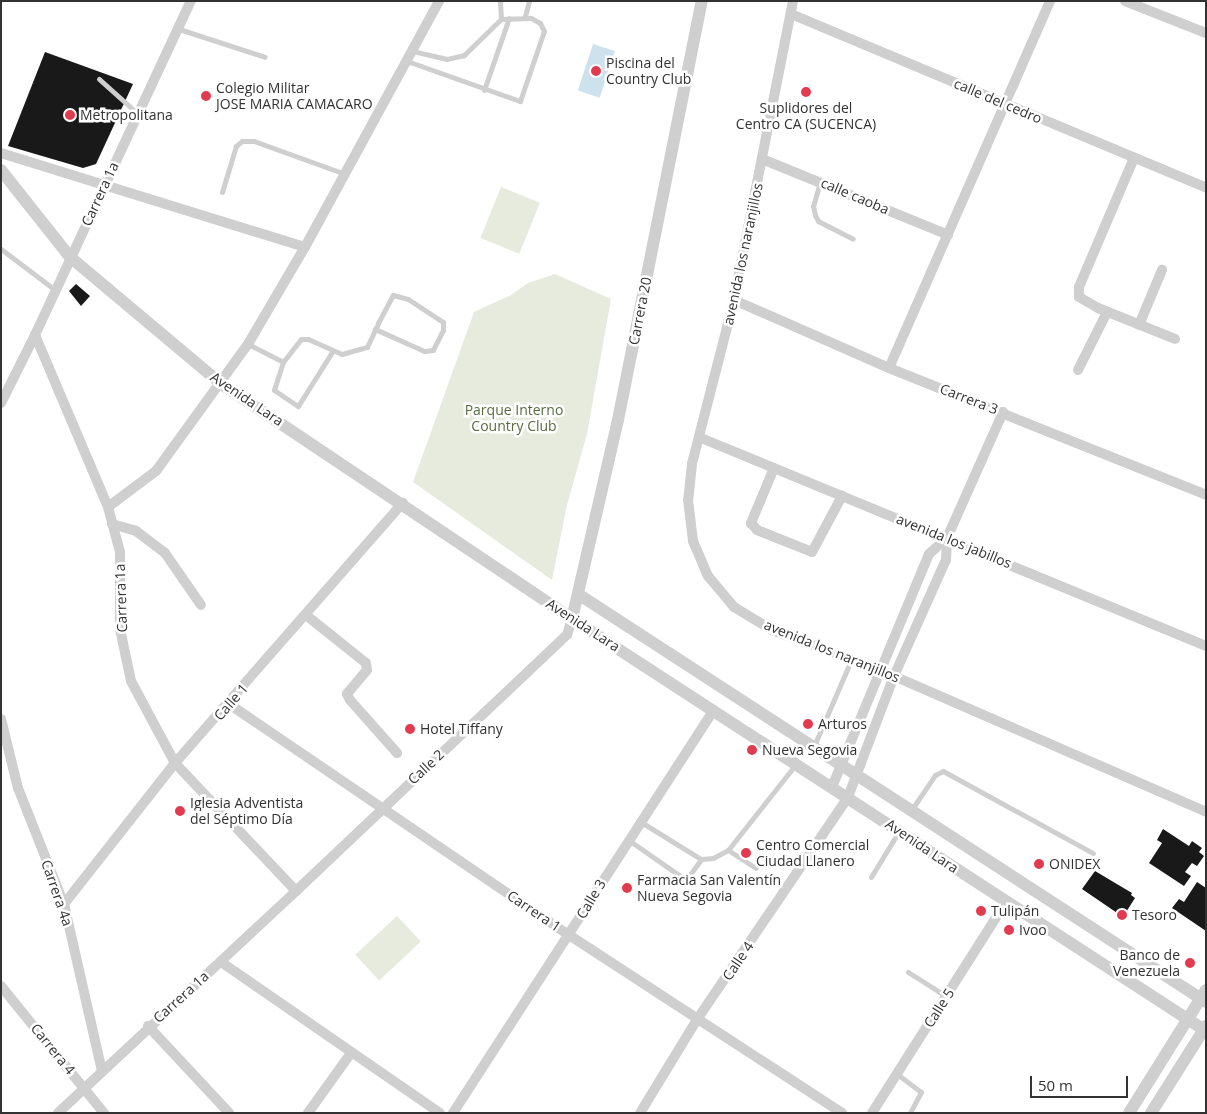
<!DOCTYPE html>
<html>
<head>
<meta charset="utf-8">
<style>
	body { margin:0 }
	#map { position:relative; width:1207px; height:1114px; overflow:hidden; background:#fff; font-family:"Open Sans",sans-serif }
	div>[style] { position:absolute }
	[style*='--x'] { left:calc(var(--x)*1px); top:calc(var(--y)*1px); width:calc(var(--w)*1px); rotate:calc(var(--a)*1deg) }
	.green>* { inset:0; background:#e6ebde; transform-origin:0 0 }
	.water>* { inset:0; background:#cee2ed; transform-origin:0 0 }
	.building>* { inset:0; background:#191919 }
	.service>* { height:5px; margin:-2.5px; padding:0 2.5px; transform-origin:2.5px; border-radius:2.5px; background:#cfcfcf }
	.minor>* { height:10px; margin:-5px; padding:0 5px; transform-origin:5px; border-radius:5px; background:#cfcfcf }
	.tertiary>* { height:12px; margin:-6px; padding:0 6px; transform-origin:6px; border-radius:6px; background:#cfcfcf }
	.dots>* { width:14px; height:14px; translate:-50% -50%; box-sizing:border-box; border:2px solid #fff; border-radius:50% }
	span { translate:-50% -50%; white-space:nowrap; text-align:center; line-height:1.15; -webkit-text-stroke:5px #fff; paint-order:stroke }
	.poi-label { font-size:14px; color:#323232 }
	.left { translate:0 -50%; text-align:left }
	.right { translate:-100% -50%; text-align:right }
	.street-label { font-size:14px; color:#323232 }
	.park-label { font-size:14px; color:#576d3f }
	.frame { position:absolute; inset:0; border:2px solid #323232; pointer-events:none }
	.scale { position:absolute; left:1030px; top:1076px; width:98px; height:22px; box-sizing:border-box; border:2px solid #323232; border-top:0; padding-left:6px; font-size:15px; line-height:18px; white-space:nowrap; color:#323232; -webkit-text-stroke:4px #fff; paint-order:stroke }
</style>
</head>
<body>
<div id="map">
	<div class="green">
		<div style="left:501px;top:187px;width:42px;height:55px;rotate:22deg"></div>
		<div style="clip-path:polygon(555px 274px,611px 299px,587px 434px,567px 505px,552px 580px,413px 482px,474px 312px,511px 295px,528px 283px)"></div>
		<div style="left:397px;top:916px;width:35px;height:57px;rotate:47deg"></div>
	</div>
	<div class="water">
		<div style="left:593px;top:44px;width:23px;height:49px;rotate:18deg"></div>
	</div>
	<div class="building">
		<div style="clip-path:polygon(45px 52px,133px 84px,96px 164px,83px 168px,8px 146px)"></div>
		<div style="clip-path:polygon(76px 284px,90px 296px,81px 306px,69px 291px)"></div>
		<div style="clip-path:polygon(1163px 829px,1189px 846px,1192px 841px,1202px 848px,1199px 852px,1204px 856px,1197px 866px,1192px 863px,1185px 872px,1191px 876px,1184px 886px,1149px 863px,1162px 843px,1157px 840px)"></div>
		<div style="clip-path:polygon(1095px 871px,1132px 893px,1131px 895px,1135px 898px,1123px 917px,1082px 889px)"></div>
		<div style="clip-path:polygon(1197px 882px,1206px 888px,1206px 931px,1172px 908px,1179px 899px,1184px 902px)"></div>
	</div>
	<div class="service">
		<div style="--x:500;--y:1;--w:18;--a:87"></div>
		<div style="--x:525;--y:16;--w:16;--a:-75"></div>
		<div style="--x:179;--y:29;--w:90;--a:18"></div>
		<div style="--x:407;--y:61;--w:120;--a:19.5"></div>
		<div style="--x:520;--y:101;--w:74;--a:-71.1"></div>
		<div style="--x:544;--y:31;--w:9;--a:-117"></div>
		<div style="--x:540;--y:23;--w:10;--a:-151"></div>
		<div style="--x:531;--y:18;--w:30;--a:178"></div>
		<div style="--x:501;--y:19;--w:52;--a:135.8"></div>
		<div style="--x:464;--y:55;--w:17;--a:167"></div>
		<div style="--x:447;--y:59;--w:35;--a:-167"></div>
		<div style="--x:99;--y:79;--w:51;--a:41.8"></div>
		<div style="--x:484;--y:90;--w:76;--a:-70.9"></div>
		<div style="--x:820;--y:182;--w:25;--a:106"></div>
		<div style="--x:813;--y:206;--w:9;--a:77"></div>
		<div style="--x:815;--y:215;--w:7;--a:63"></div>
		<div style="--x:818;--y:221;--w:39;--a:27"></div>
		<div style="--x:222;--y:192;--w:48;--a:-73.1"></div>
		<div style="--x:236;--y:146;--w:8;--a:-40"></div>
		<div style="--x:242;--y:141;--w:12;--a:0"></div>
		<div style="--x:254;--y:141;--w:97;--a:19.9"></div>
		<div style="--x:1;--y:249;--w:68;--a:37.2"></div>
		<div style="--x:248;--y:344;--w:39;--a:27"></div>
		<div style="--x:283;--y:362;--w:29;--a:-52"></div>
		<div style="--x:301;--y:339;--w:7;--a:0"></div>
		<div style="--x:308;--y:339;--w:37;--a:24"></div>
		<div style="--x:342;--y:354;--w:26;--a:-16"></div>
		<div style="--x:367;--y:347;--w:26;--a:-65"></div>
		<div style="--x:378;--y:323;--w:32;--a:-62"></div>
		<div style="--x:393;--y:295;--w:16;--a:15"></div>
		<div style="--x:408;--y:299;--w:42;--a:33.3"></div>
		<div style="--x:443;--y:322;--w:8;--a:90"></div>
		<div style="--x:443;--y:330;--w:22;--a:117"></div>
		<div style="--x:433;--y:350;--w:9;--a:174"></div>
		<div style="--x:424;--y:351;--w:54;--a:-155.8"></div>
		<div style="--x:283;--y:362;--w:29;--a:108"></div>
		<div style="--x:274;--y:390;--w:29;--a:34"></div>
		<div style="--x:298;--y:406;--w:64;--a:-57.8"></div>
		<div style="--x:814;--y:746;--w:94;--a:-66.7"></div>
		<div style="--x:912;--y:809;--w:41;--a:-55.9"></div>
		<div style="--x:935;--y:775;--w:9;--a:-27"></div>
		<div style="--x:943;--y:771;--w:171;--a:28.7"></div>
		<div style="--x:641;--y:822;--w:70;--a:31.7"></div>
		<div style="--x:701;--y:859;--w:12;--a:-5"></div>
		<div style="--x:713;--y:858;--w:17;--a:-28"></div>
		<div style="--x:728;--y:850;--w:110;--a:-51.7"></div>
		<div style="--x:630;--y:841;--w:68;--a:34.9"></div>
		<div style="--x:686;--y:880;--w:26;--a:-54"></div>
		<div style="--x:728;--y:850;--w:33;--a:33"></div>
		<div style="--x:871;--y:877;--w:54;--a:-58.7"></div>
		<div style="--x:908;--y:972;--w:45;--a:32.3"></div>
		<div style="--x:897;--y:1074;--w:30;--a:37"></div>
		<div style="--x:921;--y:1092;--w:24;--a:118"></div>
	</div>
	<div class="minor">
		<div style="--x:793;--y:1;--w:305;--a:101.2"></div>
		<div style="--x:734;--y:300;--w:169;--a:104.4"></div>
		<div style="--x:692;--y:464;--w:36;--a:96"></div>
		<div style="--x:688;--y:500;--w:41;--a:83"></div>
		<div style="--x:693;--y:541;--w:38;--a:67"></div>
		<div style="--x:708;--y:576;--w:40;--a:50"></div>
		<div style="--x:734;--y:607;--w:44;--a:31.2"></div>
		<div style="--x:772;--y:630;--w:115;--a:20.3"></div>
		<div style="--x:880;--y:670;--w:356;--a:23.5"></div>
		<div style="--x:1125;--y:1;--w:87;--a:21.6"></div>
		<div style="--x:791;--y:14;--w:450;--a:22.7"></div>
		<div style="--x:1;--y:153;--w:318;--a:17.2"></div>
		<div style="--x:1134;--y:158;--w:140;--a:113.1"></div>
		<div style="--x:1079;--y:287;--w:10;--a:90"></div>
		<div style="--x:1079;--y:297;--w:22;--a:30"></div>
		<div style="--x:1098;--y:308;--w:83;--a:21.9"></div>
		<div style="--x:762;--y:159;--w:201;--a:22.2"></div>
		<div style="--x:734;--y:300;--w:169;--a:23.7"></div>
		<div style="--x:889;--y:368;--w:341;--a:21.8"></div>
		<div style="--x:1139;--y:325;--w:60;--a:-67.3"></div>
		<div style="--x:889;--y:368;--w:401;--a:-66.3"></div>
		<div style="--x:1078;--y:370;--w:65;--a:-63.4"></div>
		<div style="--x:1;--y:403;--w:76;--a:-63.4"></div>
		<div style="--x:701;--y:438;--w:546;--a:22.39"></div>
		<div style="--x:774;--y:468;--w:60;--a:112.7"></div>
		<div style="--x:751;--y:523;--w:9;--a:49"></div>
		<div style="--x:757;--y:530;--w:59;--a:21.8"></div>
		<div style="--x:812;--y:552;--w:64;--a:-61.8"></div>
		<div style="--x:108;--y:507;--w:60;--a:-36.9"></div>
		<div style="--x:156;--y:471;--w:157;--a:-54.1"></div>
		<div style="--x:248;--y:344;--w:113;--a:-59.6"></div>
		<div style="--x:305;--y:247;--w:280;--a:-61.4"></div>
		<div style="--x:112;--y:524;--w:25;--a:16"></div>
		<div style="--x:136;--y:531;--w:36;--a:37"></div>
		<div style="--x:165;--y:553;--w:63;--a:55.3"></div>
		<div style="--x:306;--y:615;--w:77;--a:38.7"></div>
		<div style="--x:366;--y:663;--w:7;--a:82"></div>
		<div style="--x:367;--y:670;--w:31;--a:130"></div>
		<div style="--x:347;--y:694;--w:7;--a:63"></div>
		<div style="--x:350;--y:700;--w:71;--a:48.4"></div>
		<div style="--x:229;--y:704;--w:411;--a:34.2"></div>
		<div style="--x:569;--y:935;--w:326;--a:33.1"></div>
		<div style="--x:1;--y:719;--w:71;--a:76.2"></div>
		<div style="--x:18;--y:788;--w:125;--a:68.4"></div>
		<div style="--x:64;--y:904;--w:171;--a:77.2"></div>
		<div style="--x:832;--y:787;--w:252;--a:-67.4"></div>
		<div style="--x:929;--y:554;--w:24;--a:-42"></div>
		<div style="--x:296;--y:891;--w:373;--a:-43.4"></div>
		<div style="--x:567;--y:635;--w:17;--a:-73"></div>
		<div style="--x:64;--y:904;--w:179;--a:-51.8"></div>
		<div style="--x:175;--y:763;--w:346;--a:-48.8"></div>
		<div style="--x:221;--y:962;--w:266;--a:34.6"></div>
		<div style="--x:1;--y:986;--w:164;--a:51"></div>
		<div style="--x:148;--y:1026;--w:119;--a:47"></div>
		<div style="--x:58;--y:1113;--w:325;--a:-43"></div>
		<div style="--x:296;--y:891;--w:176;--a:-133.4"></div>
		<div style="--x:175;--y:763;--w:93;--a:-118.2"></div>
		<div style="--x:131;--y:681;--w:53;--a:-101.9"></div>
		<div style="--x:120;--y:629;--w:77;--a:-90"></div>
		<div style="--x:120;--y:552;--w:47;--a:-104.9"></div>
		<div style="--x:108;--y:507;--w:187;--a:-113"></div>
		<div style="--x:35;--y:335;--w:369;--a:-65"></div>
		<div style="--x:308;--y:1113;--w:74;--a:-54.4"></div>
		<div style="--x:453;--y:1113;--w:480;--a:-57.1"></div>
		<div style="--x:640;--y:1113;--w:111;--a:-58.6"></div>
		<div style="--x:698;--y:1018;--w:267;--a:-55.8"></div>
		<div style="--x:848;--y:797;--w:129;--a:-69.2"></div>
		<div style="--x:894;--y:676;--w:127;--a:-65.9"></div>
		<div style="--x:946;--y:560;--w:22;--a:-87"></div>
		<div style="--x:947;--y:538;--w:138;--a:-66"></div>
		<div style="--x:872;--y:1113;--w:250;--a:-57.6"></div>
	</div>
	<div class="tertiary">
		<div style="--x:1;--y:170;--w:111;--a:51.6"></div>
		<div style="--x:70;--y:257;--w:196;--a:40"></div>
		<div style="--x:220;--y:383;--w:424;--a:33.8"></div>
		<div style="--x:572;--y:619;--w:756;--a:33.02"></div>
		<div style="--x:578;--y:594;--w:749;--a:33.01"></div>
		<div style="--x:572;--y:619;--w:204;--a:-77"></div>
		<div style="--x:618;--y:420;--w:427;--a:-78.7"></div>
		<div style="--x:1129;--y:1113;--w:145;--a:-58"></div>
		<div style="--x:1151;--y:1113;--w:103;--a:-57.7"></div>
	</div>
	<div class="dots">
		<div style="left:596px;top:71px;background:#e23b50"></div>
		<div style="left:806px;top:92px;background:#e23b50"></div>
		<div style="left:206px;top:96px;background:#e23b50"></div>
		<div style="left:70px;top:115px;background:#e23b50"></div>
		<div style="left:808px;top:724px;background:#e23b50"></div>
		<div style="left:410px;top:729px;background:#e23b50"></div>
		<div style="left:752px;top:750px;background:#e23b50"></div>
		<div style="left:180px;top:811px;background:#e23b50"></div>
		<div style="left:746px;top:853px;background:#e23b50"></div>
		<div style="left:1039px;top:864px;background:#e23b50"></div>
		<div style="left:627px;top:888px;background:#e23b50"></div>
		<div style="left:981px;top:911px;background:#e23b50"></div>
		<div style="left:1122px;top:915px;background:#e23b50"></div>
		<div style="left:1009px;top:930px;background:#e23b50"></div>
		<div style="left:1190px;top:963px;background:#e23b50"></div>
	</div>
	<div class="poi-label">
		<span class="left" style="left:606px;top:71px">Piscina del<br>Country Club</span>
		<span class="left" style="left:216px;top:96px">Colegio Militar<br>JOSE MARIA CAMACARO</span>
		<span style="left:806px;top:116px">Suplidores del<br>Centro CA (SUCENCA)</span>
		<span class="left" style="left:80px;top:115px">Metropolitana</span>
		<span class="left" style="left:818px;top:724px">Arturos</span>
		<span class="left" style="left:420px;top:729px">Hotel Tiffany</span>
		<span class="left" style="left:762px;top:750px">Nueva Segovia</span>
		<span class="left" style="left:190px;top:811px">Iglesia Adventista<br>del Séptimo Día</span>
		<span class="left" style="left:756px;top:853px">Centro Comercial<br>Ciudad Llanero</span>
		<span class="left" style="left:1049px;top:864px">ONIDEX</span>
		<span class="left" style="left:637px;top:888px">Farmacia San Valentín<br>Nueva Segovia</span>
		<span class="left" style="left:991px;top:911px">Tulipán</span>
		<span class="left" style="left:1132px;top:915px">Tesoro</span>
		<span class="left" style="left:1019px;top:930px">Ivoo</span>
		<span class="right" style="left:1180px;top:963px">Banco de<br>Venezuela</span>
	</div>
	<div class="street-label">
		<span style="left:998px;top:101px;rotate:23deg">calle del cedro</span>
		<span style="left:100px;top:194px;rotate:-65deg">Carrera 1a</span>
		<span style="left:855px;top:196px;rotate:23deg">calle caoba</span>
		<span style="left:743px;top:254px;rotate:-78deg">avenida los naranjillos</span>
		<span style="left:640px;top:311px;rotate:-79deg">Carrera 20</span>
		<span style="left:247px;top:399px;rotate:34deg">Avenida Lara</span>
		<span style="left:969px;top:399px;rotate:21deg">Carrera 3</span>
		<span style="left:954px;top:541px;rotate:22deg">avenida los jabillos</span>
		<span style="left:121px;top:598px;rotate:-92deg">Carrera 1a</span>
		<span style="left:583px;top:625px;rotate:33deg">Avenida Lara</span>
		<span style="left:832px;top:651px;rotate:22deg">avenida los naranjillos</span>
		<span style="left:231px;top:702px;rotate:-49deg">Calle 1</span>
		<span style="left:426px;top:767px;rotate:-43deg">Calle 2</span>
		<span style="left:922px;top:846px;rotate:34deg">Avenida Lara</span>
		<span style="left:57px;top:893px;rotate:71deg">Carrera 4a</span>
		<span style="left:591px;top:899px;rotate:-59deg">Calle 3</span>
		<span style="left:534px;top:911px;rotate:34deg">Carrera 1</span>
		<span style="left:738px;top:961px;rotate:-56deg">Calle 4</span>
		<span style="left:181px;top:997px;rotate:-42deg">Carrera 1a</span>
		<span style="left:939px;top:1008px;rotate:-57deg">Calle 5</span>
		<span style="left:53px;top:1049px;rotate:51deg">Carrera 4</span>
	</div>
	<div class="park-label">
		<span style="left:514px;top:418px">Parque Interno<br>Country Club</span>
	</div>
	<div class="frame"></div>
	<div class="scale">50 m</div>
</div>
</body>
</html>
